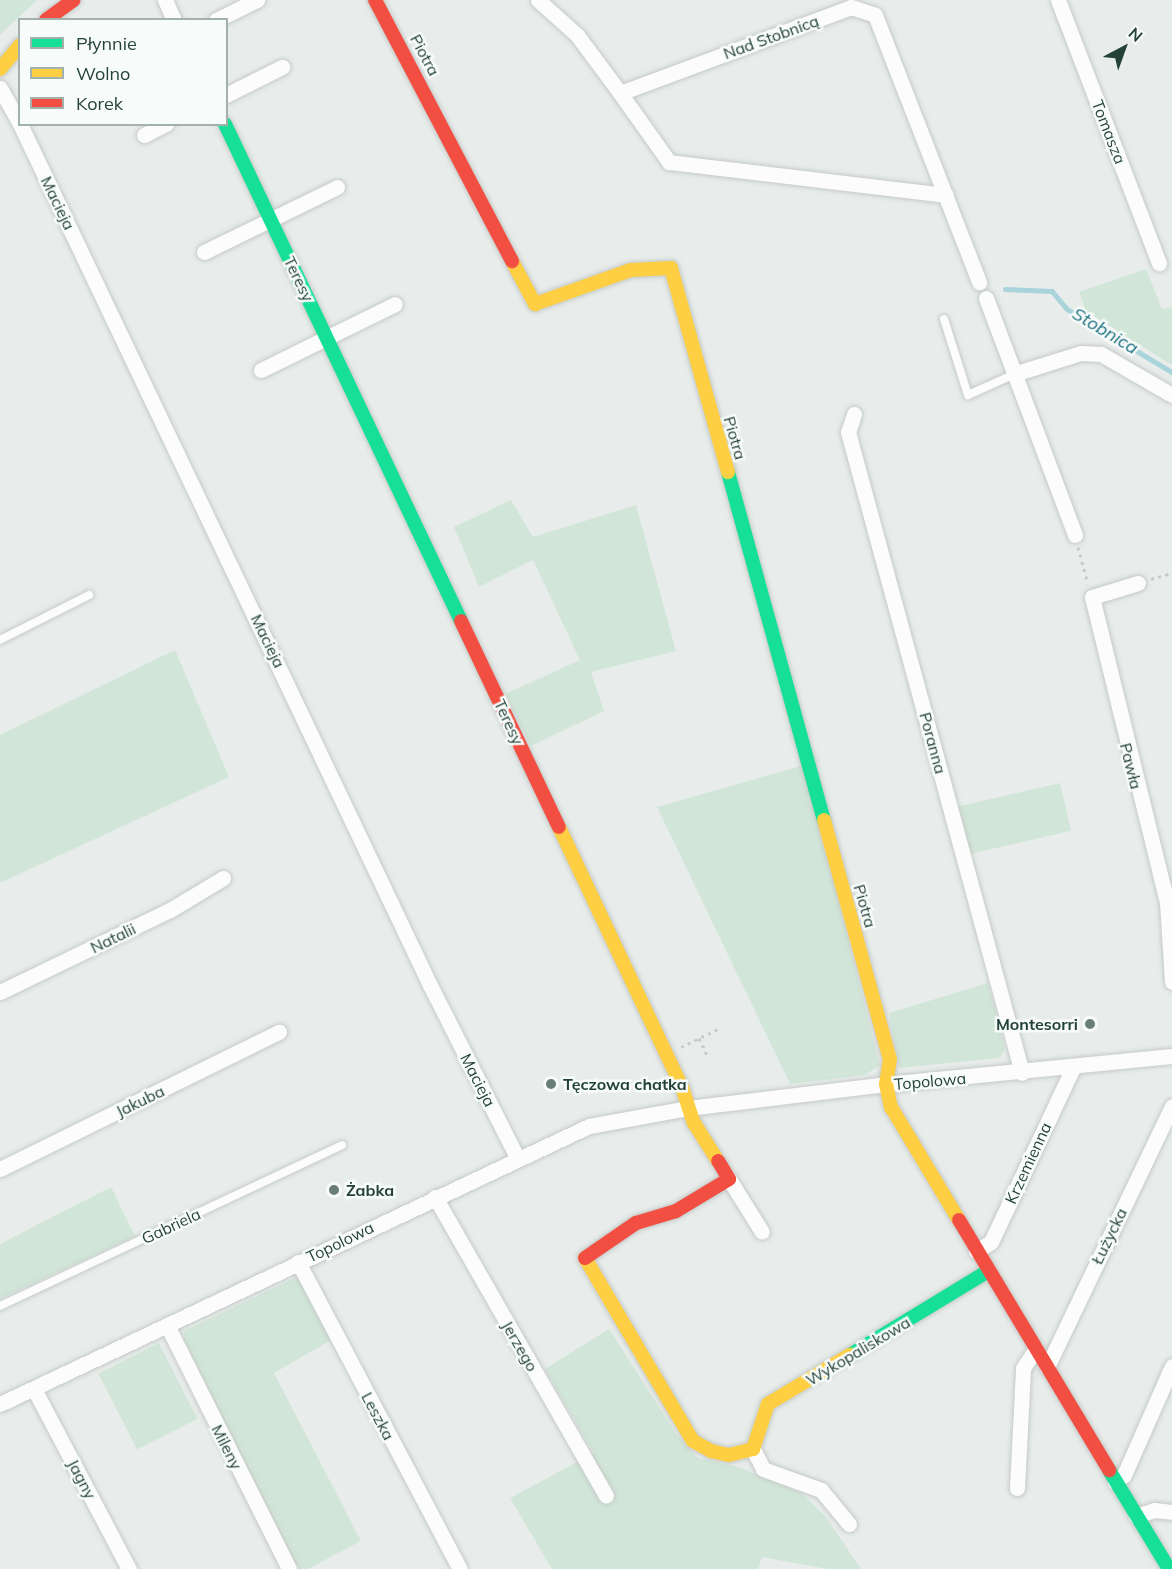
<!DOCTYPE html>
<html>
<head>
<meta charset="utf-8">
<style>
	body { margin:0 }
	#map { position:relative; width:1172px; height:1569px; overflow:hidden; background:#e8edeb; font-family:Mulish,sans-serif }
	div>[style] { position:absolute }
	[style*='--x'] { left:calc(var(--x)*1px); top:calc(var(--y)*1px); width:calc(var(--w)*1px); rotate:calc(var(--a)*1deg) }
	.green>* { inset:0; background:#d1e6d8; transform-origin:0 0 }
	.stream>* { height:4.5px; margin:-2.25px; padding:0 2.25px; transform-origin:2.25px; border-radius:2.25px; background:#a9d4db }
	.path>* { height:3px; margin-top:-1.5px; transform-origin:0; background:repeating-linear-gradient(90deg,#c3ccca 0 3px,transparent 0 7.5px) }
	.roads { filter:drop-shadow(0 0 2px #c5cac8) drop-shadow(0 0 2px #c5cac8) }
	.lane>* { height:8px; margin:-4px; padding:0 4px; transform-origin:4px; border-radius:4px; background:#fcfcfc }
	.street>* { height:15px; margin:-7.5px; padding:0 7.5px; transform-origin:7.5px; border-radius:7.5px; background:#fcfcfc }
	.fast>* { height:14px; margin:-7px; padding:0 7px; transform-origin:7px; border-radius:7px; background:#16e098 }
	.slow>* { height:14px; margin:-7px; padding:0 7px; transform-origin:7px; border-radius:7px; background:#ffcf43 }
	.jam>* { height:14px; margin:-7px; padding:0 7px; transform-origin:7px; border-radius:7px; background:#f24e42 }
	.dots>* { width:16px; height:16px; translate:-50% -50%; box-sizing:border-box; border:3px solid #f7fbf9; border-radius:50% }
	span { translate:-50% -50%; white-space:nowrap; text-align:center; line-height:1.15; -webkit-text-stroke:5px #f7fbf9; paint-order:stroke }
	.street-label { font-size:16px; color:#24423a }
	.poi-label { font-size:16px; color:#24423a; font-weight:700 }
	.right { translate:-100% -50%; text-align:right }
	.left { translate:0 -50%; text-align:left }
	.water-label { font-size:18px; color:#1c6f80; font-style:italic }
	.legend { position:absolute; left:18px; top:18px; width:210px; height:108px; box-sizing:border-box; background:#f7fbf9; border:2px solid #a3b1ad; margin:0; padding:8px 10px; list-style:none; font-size:18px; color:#24423a }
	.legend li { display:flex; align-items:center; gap:12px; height:30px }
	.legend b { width:30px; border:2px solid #a3b1ad }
	.north { position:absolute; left:1094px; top:18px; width:60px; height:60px; -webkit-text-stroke:4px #f7fbf9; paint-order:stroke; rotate:41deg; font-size:16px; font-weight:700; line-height:24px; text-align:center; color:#24423a }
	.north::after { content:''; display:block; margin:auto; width:21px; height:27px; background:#24423a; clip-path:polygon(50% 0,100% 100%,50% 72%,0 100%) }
</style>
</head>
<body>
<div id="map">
	<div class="green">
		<div style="clip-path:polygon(0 0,37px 0,0 35px)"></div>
		<div style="clip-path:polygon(1146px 269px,1162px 309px,1172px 307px,1172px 365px,1086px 311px,1079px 292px)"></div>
		<div style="clip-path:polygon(511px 500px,533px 537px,636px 505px,676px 651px,591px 672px,604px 711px,531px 746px,505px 694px,580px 660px,533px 560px,479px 587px,454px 527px)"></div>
		<div style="clip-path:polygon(175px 650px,229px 777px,0 883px,0 735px)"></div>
		<div style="clip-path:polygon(804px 765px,880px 1065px,865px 1075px,790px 1084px,657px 807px)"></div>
		<div style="left:1060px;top:783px;width:49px;height:105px;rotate:77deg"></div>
		<div style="clip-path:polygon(988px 983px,1005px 1049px,1000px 1058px,899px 1068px,889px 1013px)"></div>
		<div style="clip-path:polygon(111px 1187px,135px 1236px,0 1299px,0 1244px)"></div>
		<div style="clip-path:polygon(299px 1276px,331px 1340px,274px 1373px,361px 1541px,308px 1569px,295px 1569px,183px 1344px,184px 1331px)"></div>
		<div style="clip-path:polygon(609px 1329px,677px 1435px,698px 1458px,739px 1467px,801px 1493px,826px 1517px,861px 1569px,827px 1569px,762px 1557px,758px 1569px,552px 1569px,510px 1498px,594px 1453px,545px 1369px)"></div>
		<div style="left:159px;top:1343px;width:85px;height:68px;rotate:63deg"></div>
	</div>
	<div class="stream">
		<div style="--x:1005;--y:289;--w:47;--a:2.4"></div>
		<div style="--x:1052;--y:291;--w:23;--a:50"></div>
		<div style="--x:1067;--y:309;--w:122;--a:31"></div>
	</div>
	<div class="path">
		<div style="--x:1078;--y:547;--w:38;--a:75"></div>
		<div style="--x:1151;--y:579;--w:22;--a:-16"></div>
		<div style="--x:699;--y:1038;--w:19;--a:65"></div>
		<div style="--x:681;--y:1047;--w:41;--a:-25.9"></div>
	</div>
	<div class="roads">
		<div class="lane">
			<div style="--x:944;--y:319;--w:80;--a:72.5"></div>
			<div style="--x:968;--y:395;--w:51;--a:-24.1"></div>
			<div style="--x:0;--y:640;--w:100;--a:-26.8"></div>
			<div style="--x:0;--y:1306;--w:378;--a:-25.2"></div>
		</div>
		<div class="street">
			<div style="--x:165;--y:0;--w:22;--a:66"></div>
			<div style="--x:538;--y:0;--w:52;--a:41.9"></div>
			<div style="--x:577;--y:35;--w:72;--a:53.4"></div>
			<div style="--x:620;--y:93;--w:246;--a:-20.4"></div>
			<div style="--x:851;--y:7;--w:25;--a:18"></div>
			<div style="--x:875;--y:15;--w:287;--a:68.7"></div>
			<div style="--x:1058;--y:0;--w:282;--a:69"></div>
			<div style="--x:216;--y:20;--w:46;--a:-26"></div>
			<div style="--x:0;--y:88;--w:41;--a:60.9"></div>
			<div style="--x:620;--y:93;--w:85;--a:54.6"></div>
			<div style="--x:669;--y:162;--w:279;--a:6.8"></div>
			<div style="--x:226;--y:95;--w:63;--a:-26.6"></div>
			<div style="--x:20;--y:124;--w:954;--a:64.54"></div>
			<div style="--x:430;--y:985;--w:193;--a:63.2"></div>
			<div style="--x:144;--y:135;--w:25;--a:-27"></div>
			<div style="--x:204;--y:252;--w:148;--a:-26"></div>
			<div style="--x:986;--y:298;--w:253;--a:69.4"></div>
			<div style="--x:261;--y:370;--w:149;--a:-26.2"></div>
			<div style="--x:1017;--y:373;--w:67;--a:-17.4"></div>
			<div style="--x:1081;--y:353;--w:20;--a:3"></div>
			<div style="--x:1101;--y:354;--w:82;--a:30"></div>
			<div style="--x:854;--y:414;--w:19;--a:108"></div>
			<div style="--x:848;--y:432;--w:664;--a:74.81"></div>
			<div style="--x:1138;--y:583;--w:48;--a:163.1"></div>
			<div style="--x:1092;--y:597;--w:314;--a:76.2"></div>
			<div style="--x:1167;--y:902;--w:80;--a:86.4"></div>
			<div style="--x:0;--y:992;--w:189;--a:-25.8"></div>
			<div style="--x:170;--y:910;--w:62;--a:-31.1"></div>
			<div style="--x:0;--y:1169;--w:311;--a:-26.2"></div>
			<div style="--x:729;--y:1179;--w:62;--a:58.1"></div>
			<div style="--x:435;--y:1197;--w:344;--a:60.2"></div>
			<div style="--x:976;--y:1251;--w:17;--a:-31"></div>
			<div style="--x:991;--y:1242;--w:192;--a:-64.8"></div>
			<div style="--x:298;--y:1262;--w:347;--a:62.2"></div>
			<div style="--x:167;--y:1325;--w:273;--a:63.4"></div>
			<div style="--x:1047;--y:1367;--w:289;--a:-64.4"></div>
			<div style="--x:34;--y:1389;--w:204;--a:62.2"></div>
			<div style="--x:0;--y:1404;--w:651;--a:-25.27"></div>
			<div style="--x:589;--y:1126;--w:101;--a:-10.3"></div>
			<div style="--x:688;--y:1108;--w:199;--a:-6.9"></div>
			<div style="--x:886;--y:1084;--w:287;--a:-5.6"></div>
			<div style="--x:753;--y:1449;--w:22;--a:63"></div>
			<div style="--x:763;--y:1469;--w:62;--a:19.9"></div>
			<div style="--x:821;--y:1490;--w:44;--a:50.5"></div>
			<div style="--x:1115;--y:1482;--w:11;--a:-38"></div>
			<div style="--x:1124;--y:1475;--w:119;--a:-66.2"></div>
			<div style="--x:1017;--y:1488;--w:120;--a:-87.1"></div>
			<div style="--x:1023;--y:1368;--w:23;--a:-56"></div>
			<div style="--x:1136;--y:1516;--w:19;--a:-18"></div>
			<div style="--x:1154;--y:1510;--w:18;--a:6"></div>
		</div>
		<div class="fast">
			<div style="--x:225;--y:124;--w:550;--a:64.6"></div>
			<div style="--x:728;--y:472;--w:361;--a:74.6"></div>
			<div style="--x:850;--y:1355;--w:162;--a:-31.3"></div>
			<div style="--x:1109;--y:1470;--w:116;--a:58.8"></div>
		</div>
		<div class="slow">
			<div style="--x:0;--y:69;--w:31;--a:-50"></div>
			<div style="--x:512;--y:261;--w:49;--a:61.9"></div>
			<div style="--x:535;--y:304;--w:102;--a:-19.5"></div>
			<div style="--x:631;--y:270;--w:40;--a:-2.9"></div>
			<div style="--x:671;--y:268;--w:212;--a:74.4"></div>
			<div style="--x:824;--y:820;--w:248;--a:74.6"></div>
			<div style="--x:890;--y:1059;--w:25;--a:99"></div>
			<div style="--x:886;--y:1084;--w:24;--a:78"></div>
			<div style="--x:891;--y:1107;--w:132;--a:59"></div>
			<div style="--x:559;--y:827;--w:288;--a:64.7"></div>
			<div style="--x:682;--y:1087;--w:38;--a:72"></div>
			<div style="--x:694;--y:1123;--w:45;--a:57.7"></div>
			<div style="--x:585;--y:1258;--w:212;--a:59.5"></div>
			<div style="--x:693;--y:1441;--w:21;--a:29"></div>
			<div style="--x:711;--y:1451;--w:18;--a:13"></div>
			<div style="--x:729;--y:1455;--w:25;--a:-14"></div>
			<div style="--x:753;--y:1449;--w:47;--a:-71.6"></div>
			<div style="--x:768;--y:1404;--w:96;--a:-30.9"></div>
		</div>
		<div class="jam">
			<div style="--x:375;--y:0;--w:295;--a:62.3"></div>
			<div style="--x:46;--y:20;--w:34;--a:-36"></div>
			<div style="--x:461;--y:621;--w:228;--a:64.6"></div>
			<div style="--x:959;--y:1220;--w:292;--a:59"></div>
			<div style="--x:585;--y:1258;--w:62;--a:-34.5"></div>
			<div style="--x:636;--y:1223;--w:42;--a:-16.7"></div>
			<div style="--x:676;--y:1211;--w:62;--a:-31.1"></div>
			<div style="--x:729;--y:1179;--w:21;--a:-121"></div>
		</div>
	</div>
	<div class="dots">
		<div style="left:1090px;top:1024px;background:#697e78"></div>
		<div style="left:551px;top:1084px;background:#697e78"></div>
		<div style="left:334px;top:1190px;background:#697e78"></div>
	</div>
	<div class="street-label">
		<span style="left:771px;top:37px;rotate:-20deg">Nad Stobnicą</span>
		<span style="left:425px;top:55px;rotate:62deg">Piotra</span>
		<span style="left:1109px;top:132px;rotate:69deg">Tomasza</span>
		<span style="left:58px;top:203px;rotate:64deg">Macieja</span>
		<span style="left:299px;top:279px;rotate:64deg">Teresy</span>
		<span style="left:735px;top:438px;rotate:74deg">Piotra</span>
		<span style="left:268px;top:641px;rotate:64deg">Macieja</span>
		<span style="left:509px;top:722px;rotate:65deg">Teresy</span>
		<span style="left:933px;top:743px;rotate:75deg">Poranna</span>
		<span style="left:1131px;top:766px;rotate:76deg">Pawła</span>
		<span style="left:865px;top:906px;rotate:74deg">Piotra</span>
		<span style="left:113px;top:938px;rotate:-26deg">Natalii</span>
		<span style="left:478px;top:1080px;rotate:63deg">Macieja</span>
		<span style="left:930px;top:1081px;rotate:-5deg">Topolowa</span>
		<span style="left:140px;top:1101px;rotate:-26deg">Jakuba</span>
		<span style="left:1028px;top:1163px;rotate:-65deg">Krzemienna</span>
		<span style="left:171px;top:1226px;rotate:-25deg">Gabriela</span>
		<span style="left:1109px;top:1236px;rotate:-64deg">Łużycka</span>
		<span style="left:340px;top:1242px;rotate:-26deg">Topolowa</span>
		<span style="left:520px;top:1346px;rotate:60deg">Jerzego</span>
		<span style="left:858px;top:1351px;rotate:-31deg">Wykopaliskowa</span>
		<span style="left:378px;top:1416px;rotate:62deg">Leszka</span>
		<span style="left:227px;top:1447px;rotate:63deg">Mileny</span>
		<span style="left:82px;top:1479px;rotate:62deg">Jagny</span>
	</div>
	<div class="poi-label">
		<span class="right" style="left:1078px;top:1024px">Montesorri</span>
		<span class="left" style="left:563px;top:1084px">Tęczowa chatka</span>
		<span class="left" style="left:346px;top:1190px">Żabka</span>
	</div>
	<div class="water-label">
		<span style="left:1105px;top:331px;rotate:31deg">Stobnica</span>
	</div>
	<ul class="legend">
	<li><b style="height:8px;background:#16e098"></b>Płynnie</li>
	<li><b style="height:8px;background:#ffcf43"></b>Wolno</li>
	<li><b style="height:8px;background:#f24e42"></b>Korek</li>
	</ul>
	<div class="north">N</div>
</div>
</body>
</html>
